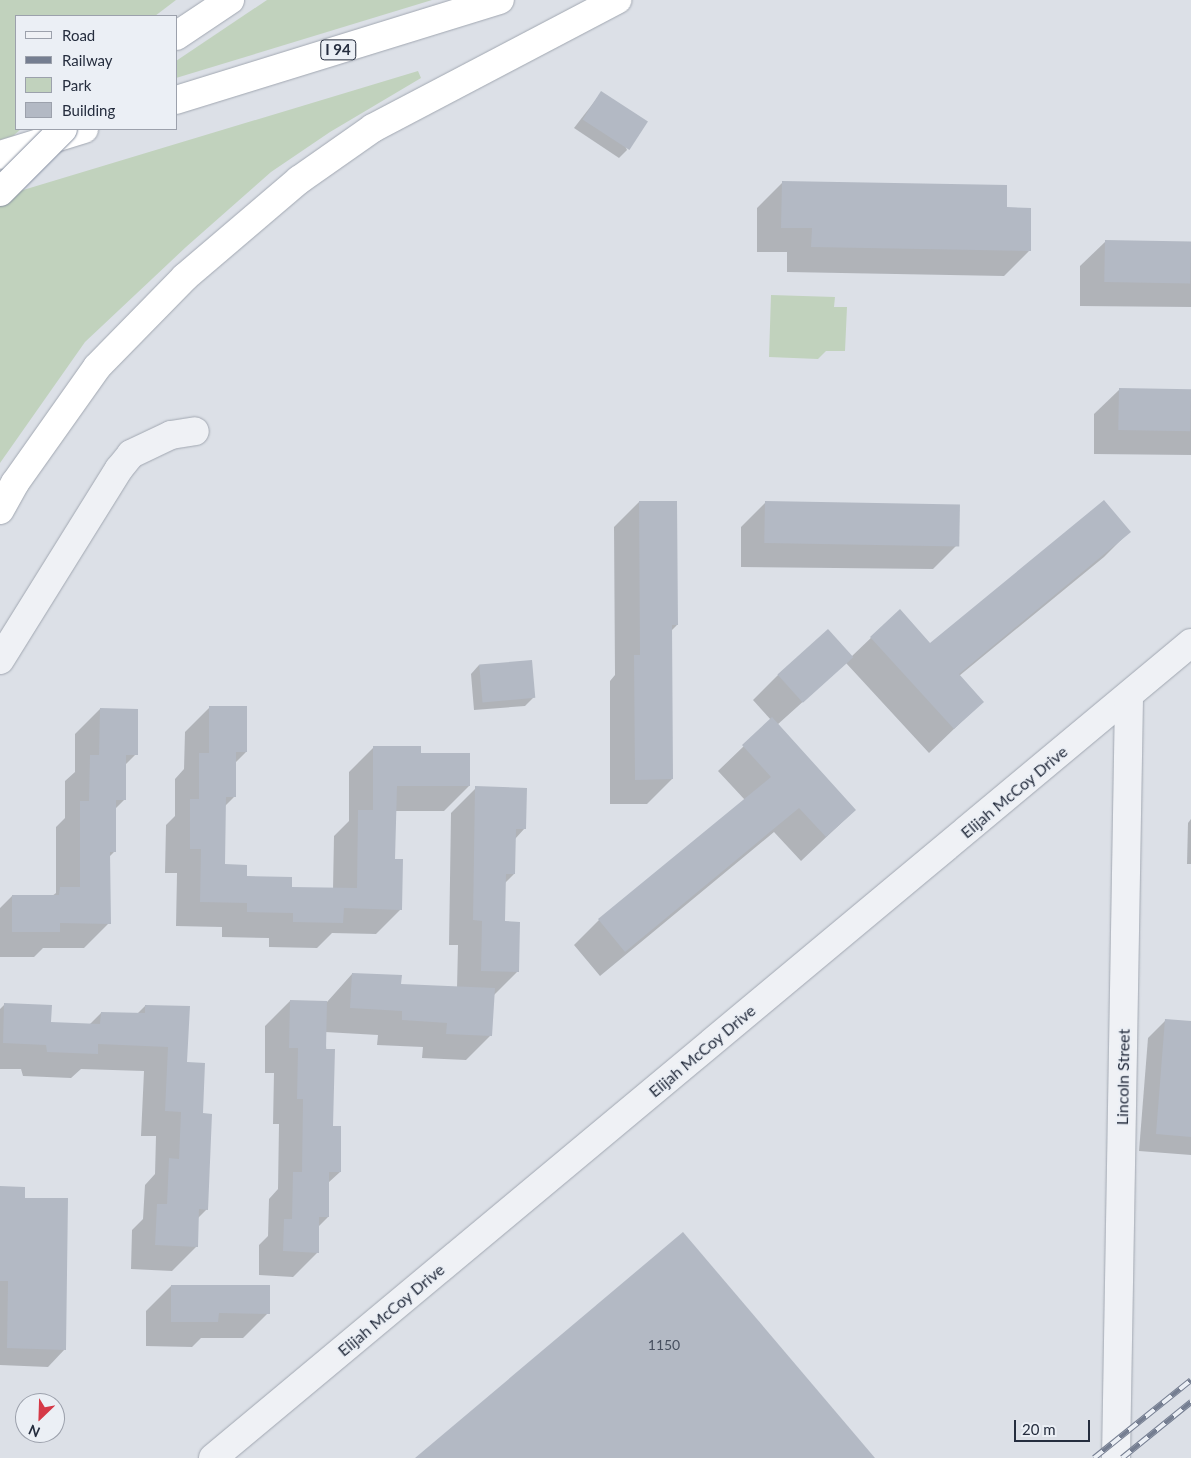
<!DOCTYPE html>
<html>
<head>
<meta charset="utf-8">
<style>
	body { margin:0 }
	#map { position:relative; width:1191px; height:1458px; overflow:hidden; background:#dce0e7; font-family:Lato,sans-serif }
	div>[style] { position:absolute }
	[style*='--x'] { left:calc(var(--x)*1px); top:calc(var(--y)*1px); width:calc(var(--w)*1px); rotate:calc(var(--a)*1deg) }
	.green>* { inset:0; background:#c1d2bd }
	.shadow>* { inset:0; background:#0003 }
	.building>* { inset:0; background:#b3b9c4; transform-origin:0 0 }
	.roads { filter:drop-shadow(0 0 1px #a1a7b1) drop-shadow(0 0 1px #a1a7b1) }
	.street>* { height:28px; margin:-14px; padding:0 14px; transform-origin:14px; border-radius:14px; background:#eff1f5 }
	.highway>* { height:28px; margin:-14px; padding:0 14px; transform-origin:14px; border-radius:14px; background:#fff }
	.rail>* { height:5.5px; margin-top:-2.75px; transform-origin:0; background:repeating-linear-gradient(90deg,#ebeff5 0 11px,#757e91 0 22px); box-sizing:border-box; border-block:1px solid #757e91 }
	.bridges { filter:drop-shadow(0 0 1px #838c9e) drop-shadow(0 0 1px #838c9e) }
	.highway-bridge>* { height:28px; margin:-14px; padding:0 14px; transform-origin:14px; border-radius:14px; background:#fff }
	span { translate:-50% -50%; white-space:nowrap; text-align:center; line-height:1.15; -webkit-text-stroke:4px #ebeff5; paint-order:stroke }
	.number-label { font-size:14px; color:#485060 }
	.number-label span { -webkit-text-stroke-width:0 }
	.shield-label span { padding:1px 4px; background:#ebeff5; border:1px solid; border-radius:4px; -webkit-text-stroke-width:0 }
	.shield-label { font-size:15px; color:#252d3e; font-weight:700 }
	.street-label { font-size:16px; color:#252d3e }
	.legend { position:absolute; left:15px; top:15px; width:162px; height:115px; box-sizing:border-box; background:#ebeff5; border:1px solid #9ca1ac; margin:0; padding:6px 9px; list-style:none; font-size:15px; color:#252d3e }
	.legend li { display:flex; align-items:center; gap:10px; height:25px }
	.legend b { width:25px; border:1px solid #9ca1ac }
	.north { position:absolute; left:15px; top:1393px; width:50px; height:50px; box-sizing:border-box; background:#ebeff5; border:1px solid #9ca1ac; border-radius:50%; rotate:204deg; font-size:14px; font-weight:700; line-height:20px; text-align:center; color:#252d3e }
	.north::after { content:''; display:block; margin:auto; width:18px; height:22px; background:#d53947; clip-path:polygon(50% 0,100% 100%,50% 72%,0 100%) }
	.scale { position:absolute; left:1014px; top:1420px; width:76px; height:22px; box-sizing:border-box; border:2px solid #252d3e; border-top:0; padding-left:6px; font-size:15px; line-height:18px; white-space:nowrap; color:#252d3e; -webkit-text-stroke:4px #ebeff5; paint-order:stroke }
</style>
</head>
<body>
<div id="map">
	<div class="green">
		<div style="clip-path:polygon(0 0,176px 0,155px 16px,16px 16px,16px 129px,21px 129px,13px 136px,0 140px)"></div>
		<div style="clip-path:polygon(267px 0,432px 0,176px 78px,176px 61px)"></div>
		<div style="clip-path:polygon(418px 71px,421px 78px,330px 132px,271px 172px,186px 247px,85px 342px,0 463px,0 197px)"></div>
		<div style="clip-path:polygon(771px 295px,835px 297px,834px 307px,847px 307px,845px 351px,826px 351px,818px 359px,769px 357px)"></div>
	</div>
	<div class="shadow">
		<div style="clip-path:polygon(601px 93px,627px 150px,619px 158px,574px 128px)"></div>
		<div style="clip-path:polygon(782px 183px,1029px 251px,1004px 276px,787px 272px,787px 252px,757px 252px,757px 208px)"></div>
		<div style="clip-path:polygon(1105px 242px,1191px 242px,1191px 307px,1080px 306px,1080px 266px)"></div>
		<div style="clip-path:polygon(1119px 390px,1191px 390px,1191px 455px,1094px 454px,1094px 414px)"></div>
		<div style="clip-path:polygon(639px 502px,677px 625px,671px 631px,672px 779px,647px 804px,610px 804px,610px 681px,615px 675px,614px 527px)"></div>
		<div style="clip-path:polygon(766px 502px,958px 544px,933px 569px,741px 567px,741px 527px)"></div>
		<div style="clip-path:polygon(1129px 532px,1104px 557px,959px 676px,982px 702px,929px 753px,846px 663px,777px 725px,855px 810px,801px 861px,774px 832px,600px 976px,574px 945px,599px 920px,745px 800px,718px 771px,771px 720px,753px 700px,778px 675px,851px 657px,899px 611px,930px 645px)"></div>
		<div style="clip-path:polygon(479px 665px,534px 697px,525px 706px,474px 710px,471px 674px)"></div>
		<div style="clip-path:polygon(210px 707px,246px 752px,235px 763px,234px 797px,224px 807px,224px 865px,245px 877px,291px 888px,333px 889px,334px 836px,349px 821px,349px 772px,374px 747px,420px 754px,469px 786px,444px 811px,395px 811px,394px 860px,401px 909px,376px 934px,332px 933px,317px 948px,269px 947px,269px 938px,222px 937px,222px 927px,176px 926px,177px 873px,165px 873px,166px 825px,175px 816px,175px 779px,184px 769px,185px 732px)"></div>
		<div style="clip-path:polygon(100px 709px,136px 754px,125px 765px,125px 799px,115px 809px,114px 852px,109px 857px,109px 923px,84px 948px,43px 948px,34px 957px,0 957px,0 908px,12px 896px,52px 896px,56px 893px,56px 827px,65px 818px,65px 781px,75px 772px,75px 734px)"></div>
		<div style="clip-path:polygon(476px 788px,525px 828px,515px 839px,514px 874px,504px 884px,504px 923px,518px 971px,493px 996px,491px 1035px,466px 1060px,422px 1058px,423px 1047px,377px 1045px,378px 1035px,325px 1032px,332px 1127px,340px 1172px,328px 1183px,328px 1217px,318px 1227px,318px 1252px,293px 1277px,259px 1275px,259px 1245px,268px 1236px,269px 1199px,278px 1189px,279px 1124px,273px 1124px,274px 1073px,265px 1073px,265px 1026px,290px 1001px,327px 1002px,352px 974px,400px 985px,457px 988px,458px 945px,449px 945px,451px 813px)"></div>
		<div style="clip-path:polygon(1191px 819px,1191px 864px,1187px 864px,1188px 823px)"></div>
		<div style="clip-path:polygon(5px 1004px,50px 1024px,89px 1025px,101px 1013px,137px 1014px,145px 1006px,186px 1063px,202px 1114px,207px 1209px,198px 1218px,197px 1246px,172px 1271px,131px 1269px,132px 1230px,143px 1219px,145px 1185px,155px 1174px,156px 1136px,141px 1136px,144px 1071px,81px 1069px,71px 1078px,23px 1076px,21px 1069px,0 1069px,0 1009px)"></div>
		<div style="clip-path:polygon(1166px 1020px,1191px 1022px,1191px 1155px,1139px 1151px,1148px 1038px)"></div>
		<div style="clip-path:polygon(0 1188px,24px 1199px,65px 1349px,48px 1367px,0 1365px)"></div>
		<div style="clip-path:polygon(171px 1286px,268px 1313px,243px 1338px,201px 1338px,192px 1347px,146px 1346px,146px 1311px)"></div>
	</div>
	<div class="building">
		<div style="left:601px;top:91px;width:56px;height:34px;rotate:33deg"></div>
		<div style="clip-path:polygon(782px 181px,1007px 185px,1007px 207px,1031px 208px,1031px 251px,811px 247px,812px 228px,781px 228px)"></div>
		<div style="left:1105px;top:240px;width:86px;height:42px;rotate:1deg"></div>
		<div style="left:1119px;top:388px;width:72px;height:42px;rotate:1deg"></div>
		<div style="clip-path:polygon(1104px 500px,1131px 532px,959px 674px,984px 702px,954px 729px,870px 637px,900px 609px,930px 643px)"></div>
		<div style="clip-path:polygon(639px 501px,677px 501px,678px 625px,672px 625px,673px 779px,635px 780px,634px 655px,640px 655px)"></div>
		<div style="left:765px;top:501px;width:195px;height:42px;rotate:1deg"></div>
		<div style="left:828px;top:629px;width:38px;height:68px;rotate:48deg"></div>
		<div style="left:532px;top:660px;width:38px;height:53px;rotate:85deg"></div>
		<div style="clip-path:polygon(209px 706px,247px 706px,247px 752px,236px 752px,236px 797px,226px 797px,225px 864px,247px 865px,247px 876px,292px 877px,292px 887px,357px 888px,358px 810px,373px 810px,373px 746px,421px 746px,421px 753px,470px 753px,470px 786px,397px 786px,395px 859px,403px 859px,402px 910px,344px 908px,343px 923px,293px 922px,293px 913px,247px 912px,247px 903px,200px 902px,201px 849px,190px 849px,190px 799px,199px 799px,199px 753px,209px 753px)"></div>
		<div style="clip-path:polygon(100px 708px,138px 709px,138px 755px,126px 755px,126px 800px,116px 800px,116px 852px,110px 852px,111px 924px,60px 923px,60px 932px,12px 932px,12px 895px,59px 895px,60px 887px,80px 887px,80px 801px,89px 801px,90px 755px,99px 755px)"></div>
		<div style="clip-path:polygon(772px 717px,856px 810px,826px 837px,799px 808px,625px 952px,598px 919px,771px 777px,742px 745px)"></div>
		<div style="clip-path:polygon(475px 786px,527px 788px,526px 829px,516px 829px,515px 874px,506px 874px,505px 921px,520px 922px,519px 972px,481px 971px,482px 921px,473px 920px)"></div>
		<div style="clip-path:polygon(352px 973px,402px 975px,401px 984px,495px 988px,492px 1036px,446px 1034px,447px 1023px,402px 1020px,402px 1011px,350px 1008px)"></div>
		<div style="clip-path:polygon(290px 1000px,327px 1001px,326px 1049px,335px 1049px,333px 1126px,341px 1126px,341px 1172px,329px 1172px,329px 1217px,319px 1217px,319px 1253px,283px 1251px,284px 1219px,292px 1219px,293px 1172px,302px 1172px,303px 1099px,297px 1099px,298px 1048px,289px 1048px)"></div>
		<div style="clip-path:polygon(4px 1003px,52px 1005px,51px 1022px,100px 1024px,101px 1012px,145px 1013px,145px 1005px,190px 1006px,187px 1062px,205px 1063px,203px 1113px,212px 1114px,208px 1210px,199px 1209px,198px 1247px,155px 1245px,157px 1204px,167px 1204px,169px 1158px,179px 1159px,181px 1112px,165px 1111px,168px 1047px,98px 1044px,98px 1054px,47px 1052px,46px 1045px,3px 1043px)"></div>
		<div style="clip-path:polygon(1165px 1019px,1191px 1021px,1191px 1137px,1156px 1134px)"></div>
		<div style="clip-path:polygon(0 1186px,25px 1187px,25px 1198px,68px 1198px,66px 1350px,7px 1348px,8px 1281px,0 1281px)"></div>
		<div style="clip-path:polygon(683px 1232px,875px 1458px,415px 1458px)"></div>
		<div style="clip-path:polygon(171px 1285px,270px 1285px,270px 1314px,219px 1313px,218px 1322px,171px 1322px)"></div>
	</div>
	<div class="roads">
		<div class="street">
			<div style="--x:0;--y:660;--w:225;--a:-58.1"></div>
			<div style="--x:119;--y:469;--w:19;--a:-51"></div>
			<div style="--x:131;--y:454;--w:44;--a:-25.4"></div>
			<div style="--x:171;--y:435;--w:24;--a:-9"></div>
			<div style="--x:213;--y:1458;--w:1273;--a:-39.81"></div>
			<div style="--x:1116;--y:1458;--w:762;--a:-89.02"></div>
		</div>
		<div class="highway">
			<div style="--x:176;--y:36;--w:65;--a:-33.7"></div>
			<div style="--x:176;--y:100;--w:339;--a:-17.2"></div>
			<div style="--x:0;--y:155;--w:88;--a:-17.2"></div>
			<div style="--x:0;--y:510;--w:31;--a:-61"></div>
			<div style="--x:15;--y:483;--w:142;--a:-54.7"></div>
			<div style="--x:97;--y:367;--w:126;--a:-45.6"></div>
			<div style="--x:185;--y:277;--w:150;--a:-40.4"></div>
			<div style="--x:299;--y:180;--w:90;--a:-35.1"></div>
			<div style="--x:373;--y:128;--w:276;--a:-27.7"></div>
		</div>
	</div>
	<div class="rail">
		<div style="--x:1094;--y:1458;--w:124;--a:-38.8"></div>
		<div style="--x:1122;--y:1458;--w:89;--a:-39.1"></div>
	</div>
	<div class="bridges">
		<div class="highway-bridge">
			<div style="--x:0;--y:192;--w:89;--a:-45"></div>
		</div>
	</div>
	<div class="number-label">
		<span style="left:664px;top:1345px">1150</span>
	</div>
	<div class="shield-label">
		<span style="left:338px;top:50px">I 94</span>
	</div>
	<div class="street-label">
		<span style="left:1014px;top:792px;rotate:-40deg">Elijah McCoy Drive</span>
		<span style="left:702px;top:1051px;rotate:-40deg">Elijah McCoy Drive</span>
		<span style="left:1123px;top:1077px;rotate:-89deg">Lincoln Street</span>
		<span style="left:391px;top:1310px;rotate:-40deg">Elijah McCoy Drive</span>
	</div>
	<ul class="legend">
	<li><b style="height:6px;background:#eff1f5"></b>Road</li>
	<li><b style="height:6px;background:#757e91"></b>Railway</li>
	<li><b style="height:14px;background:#c1d2bd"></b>Park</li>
	<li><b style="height:14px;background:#b3b9c4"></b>Building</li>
	</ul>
	<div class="north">N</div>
	<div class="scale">20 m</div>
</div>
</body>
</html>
